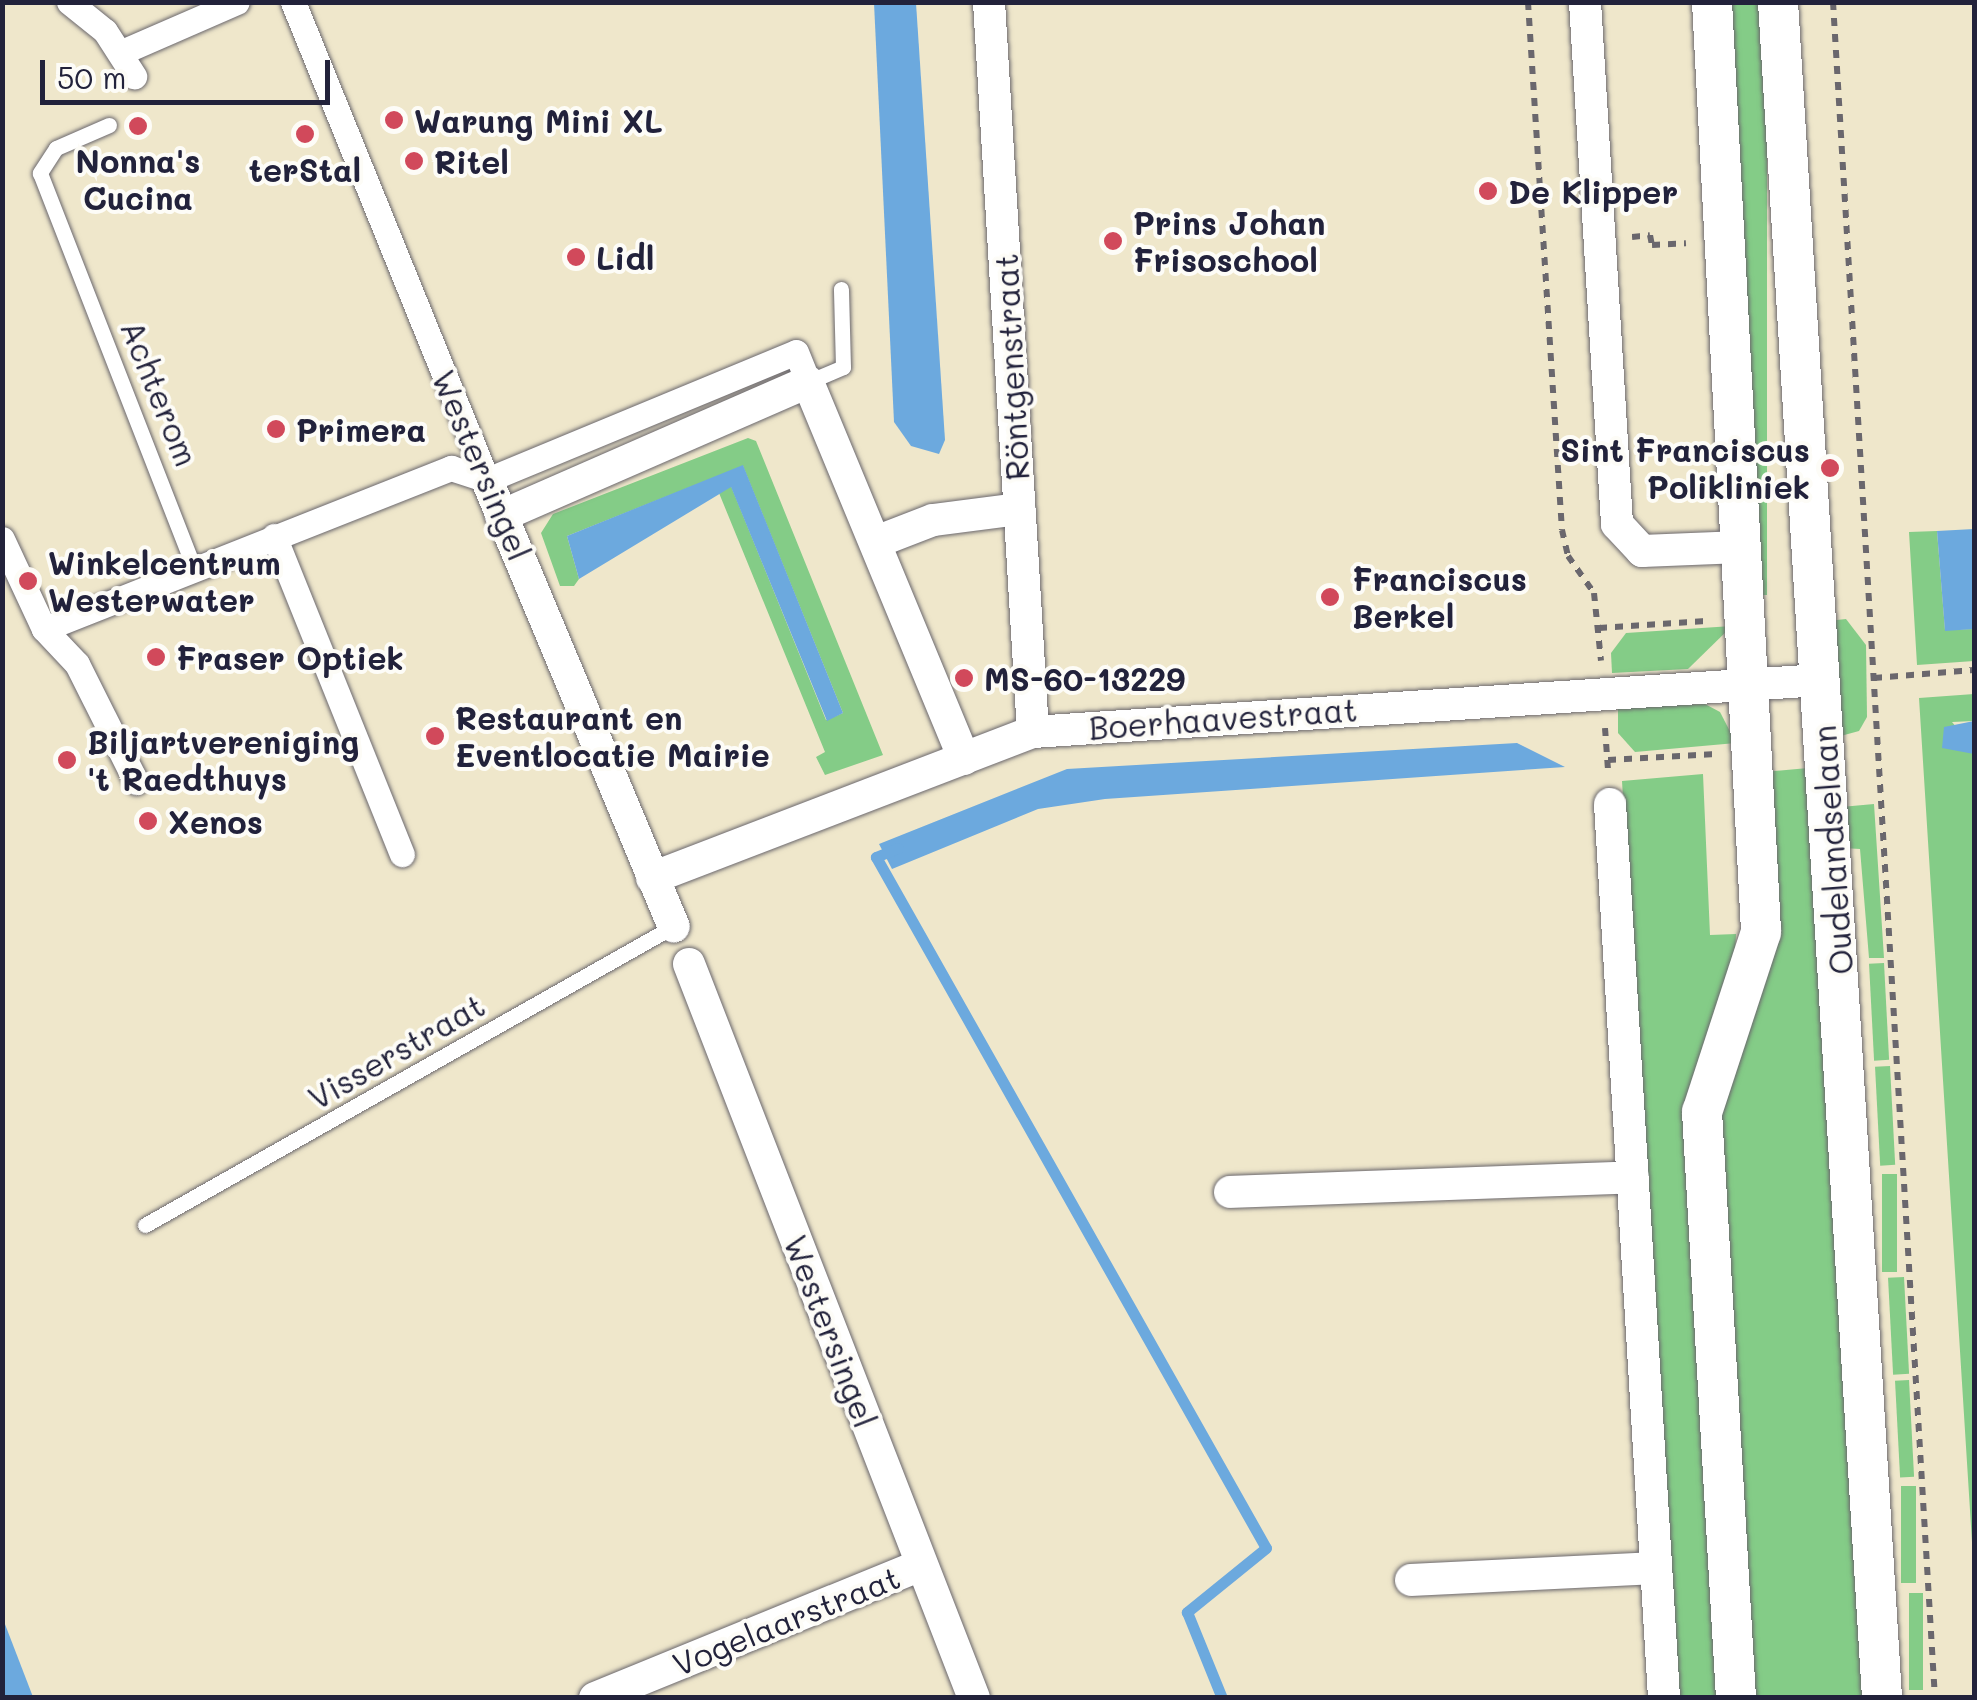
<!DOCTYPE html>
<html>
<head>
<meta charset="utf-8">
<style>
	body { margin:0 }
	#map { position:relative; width:1977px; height:1700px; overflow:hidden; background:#efe7cb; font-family:Mali,sans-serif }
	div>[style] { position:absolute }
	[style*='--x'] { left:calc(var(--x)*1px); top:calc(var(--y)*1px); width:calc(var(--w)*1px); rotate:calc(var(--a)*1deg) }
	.green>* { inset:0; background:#84cc87; transform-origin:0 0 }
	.water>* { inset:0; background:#6ca9de }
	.stream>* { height:11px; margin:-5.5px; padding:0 5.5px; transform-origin:5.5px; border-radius:5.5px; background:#6ca9de }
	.path>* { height:6px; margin-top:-3px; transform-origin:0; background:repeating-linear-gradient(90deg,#6a676d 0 8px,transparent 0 16px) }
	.roads { filter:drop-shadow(0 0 2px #6a676d) drop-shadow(0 0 2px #6a676d) }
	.service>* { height:15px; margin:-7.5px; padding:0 7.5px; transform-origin:7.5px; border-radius:7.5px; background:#fff }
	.pedestrian>* { height:25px; margin:-12.5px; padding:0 12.5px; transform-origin:12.5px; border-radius:12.5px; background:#fff }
	.minor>* { height:32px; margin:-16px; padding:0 16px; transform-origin:16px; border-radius:16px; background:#fff }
	.tertiary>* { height:40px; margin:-20px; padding:0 20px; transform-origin:20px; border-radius:20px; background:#fff }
	.dots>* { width:28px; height:28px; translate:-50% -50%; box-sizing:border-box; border:5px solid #fdfcf7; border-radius:50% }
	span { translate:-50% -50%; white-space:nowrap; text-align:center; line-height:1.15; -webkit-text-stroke:8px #fdfcf7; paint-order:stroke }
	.poi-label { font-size:32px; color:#22223b; font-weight:700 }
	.left { translate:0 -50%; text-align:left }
	.right { translate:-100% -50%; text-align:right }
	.street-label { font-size:32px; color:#22223b }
	.frame { position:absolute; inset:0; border:5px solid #22223b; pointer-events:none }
	.scale { position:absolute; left:40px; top:60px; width:290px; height:45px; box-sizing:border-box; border:5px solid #22223b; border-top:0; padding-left:12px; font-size:30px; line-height:35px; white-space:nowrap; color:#22223b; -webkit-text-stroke:8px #fdfcf7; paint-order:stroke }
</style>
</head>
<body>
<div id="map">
	<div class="green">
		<div style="left:1723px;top:3px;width:44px;height:592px"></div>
		<div style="clip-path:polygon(748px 438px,756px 441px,883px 755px,825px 775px,816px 757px,825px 752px,719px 493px,731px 486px,826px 720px,843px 713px,743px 466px,567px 536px,579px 579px,574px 586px,560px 586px,541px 533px,553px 514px)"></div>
		<div style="clip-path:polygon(1937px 531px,1945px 630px,1974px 629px,1974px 661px,1917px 665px,1909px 532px)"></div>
		<div style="clip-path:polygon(1846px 619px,1866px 645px,1867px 717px,1859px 731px,1837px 737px,1828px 621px)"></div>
		<div style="clip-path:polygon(1732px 626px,1688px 669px,1612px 673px,1611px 653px,1626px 633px)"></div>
		<div style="clip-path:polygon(1974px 694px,1974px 721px,1952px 722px,1974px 748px,1974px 1574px,1919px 698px)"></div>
		<div style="clip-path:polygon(1705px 704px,1720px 712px,1736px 743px,1635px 752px,1618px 733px,1618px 708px)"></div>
		<div style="clip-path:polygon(1819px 767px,1874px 1697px,1752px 1698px,1715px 1121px,1764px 772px)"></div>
		<div style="clip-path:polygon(1703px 774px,1710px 935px,1736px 934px,1734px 972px,1689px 1091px,1723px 1697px,1676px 1697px,1622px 781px)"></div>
		<div style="clip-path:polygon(1874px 804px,1884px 958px,1869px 958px,1860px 849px,1843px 848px,1841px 807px)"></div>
		<div style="left:1884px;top:963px;width:97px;height:15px;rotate:87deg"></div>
		<div style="left:1890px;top:1066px;width:99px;height:15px;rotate:87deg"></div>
		<div style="left:1882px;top:1174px;width:15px;height:98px"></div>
		<div style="left:1904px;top:1277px;width:97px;height:16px;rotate:87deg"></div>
		<div style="left:1909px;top:1380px;width:97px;height:14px;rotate:87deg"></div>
		<div style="left:1901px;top:1486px;width:15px;height:97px"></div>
		<div style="left:1909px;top:1593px;width:14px;height:97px"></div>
	</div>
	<div class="water">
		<div style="clip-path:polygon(874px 3px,916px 3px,945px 440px,939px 454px,911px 446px,894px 422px)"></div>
		<div style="clip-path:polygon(743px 465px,843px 713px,827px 721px,731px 487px,579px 579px,567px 536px)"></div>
		<div style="clip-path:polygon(1974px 529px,1974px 629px,1945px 631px,1937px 531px)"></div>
		<div style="clip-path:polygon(1974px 721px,1974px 754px,1942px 748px,1944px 727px)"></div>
		<div style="clip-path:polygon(1517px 743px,1565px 767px,1105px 799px,1038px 809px,892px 869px,879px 844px,1067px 769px)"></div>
		<div style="clip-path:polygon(3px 1619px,33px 1697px,3px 1697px)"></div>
	</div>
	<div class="stream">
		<div style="--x:898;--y:848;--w:24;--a:158"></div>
		<div style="--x:876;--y:857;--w:793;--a:60.56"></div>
		<div style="--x:1266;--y:1548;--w:102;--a:141"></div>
		<div style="--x:1187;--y:1612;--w:93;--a:67.9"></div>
	</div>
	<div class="path">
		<div style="--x:1528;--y:2;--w:529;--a:86.32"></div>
		<div style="--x:1562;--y:530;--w:27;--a:77"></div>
		<div style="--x:1568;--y:556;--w:45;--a:54.9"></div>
		<div style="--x:1594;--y:593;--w:68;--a:84.1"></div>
		<div style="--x:1833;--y:2;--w:1699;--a:86.56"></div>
		<div style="--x:1632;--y:237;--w:18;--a:-6"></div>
		<div style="--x:1650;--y:235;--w:10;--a:79"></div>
		<div style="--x:1652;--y:245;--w:34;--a:-3"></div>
		<div style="--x:1599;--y:628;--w:107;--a:-3.7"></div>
		<div style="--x:1874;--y:678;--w:100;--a:-4.6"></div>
		<div style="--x:1605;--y:728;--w:42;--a:85.9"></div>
		<div style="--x:1608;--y:760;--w:108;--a:-3.2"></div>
	</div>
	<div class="roads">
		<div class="service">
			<div style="--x:109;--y:125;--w:58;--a:156.5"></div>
			<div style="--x:56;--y:148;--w:30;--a:123"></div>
			<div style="--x:40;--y:173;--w:424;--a:68.7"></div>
			<div style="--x:808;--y:382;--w:38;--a:-23"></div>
			<div style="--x:843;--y:367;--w:78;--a:-91.5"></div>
			<div style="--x:145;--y:1225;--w:608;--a:-29.48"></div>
		</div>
		<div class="pedestrian">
			<div style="--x:69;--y:2;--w:46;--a:38.9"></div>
			<div style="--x:105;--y:31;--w:54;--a:57.2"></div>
			<div style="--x:293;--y:2;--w:516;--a:67.91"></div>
			<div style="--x:122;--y:52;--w:125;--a:-23.5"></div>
			<div style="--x:487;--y:480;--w:334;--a:-22.5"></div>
			<div style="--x:796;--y:352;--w:32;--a:68"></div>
			<div style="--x:274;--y:536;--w:343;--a:68.1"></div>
			<div style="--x:2;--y:539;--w:99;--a:65"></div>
			<div style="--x:44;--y:629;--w:48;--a:46.7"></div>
			<div style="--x:77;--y:664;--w:132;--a:63.4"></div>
			<div style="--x:44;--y:629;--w:438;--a:-21.6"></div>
			<div style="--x:451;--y:468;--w:38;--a:18"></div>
		</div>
		<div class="minor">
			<div style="--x:989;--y:2;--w:731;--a:86.55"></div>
			<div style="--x:1585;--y:2;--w:523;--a:86.49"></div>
			<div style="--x:1617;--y:524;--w:37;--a:47"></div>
			<div style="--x:1642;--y:551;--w:99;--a:-2.3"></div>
			<div style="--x:487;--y:480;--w:484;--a:67.3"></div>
			<div style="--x:501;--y:516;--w:335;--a:-23.6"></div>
			<div style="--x:808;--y:382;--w:408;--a:67.5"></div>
			<div style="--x:876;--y:542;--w:61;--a:-21.1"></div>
			<div style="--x:933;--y:520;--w:87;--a:-7.3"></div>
			<div style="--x:1610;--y:804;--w:896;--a:86.54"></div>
			<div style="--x:652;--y:878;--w:408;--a:-21"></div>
			<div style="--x:1033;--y:732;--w:790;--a:-3.78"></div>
			<div style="--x:689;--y:964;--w:787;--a:68.78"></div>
			<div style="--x:1230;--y:1192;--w:403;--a:-2.1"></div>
			<div style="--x:1411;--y:1580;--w:245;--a:-2.8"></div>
			<div style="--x:595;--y:1698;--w:352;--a:-22.2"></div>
		</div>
		<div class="tertiary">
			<div style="--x:1712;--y:2;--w:931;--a:86.98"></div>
			<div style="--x:1761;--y:932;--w:189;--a:108.1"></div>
			<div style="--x:1702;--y:1112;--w:587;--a:86.68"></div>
			<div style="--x:1778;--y:2;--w:1699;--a:86.49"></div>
		</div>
	</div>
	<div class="dots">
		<div style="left:394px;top:120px;background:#d1495b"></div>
		<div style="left:138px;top:126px;background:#d1495b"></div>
		<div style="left:305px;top:134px;background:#d1495b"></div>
		<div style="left:414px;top:161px;background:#d1495b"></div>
		<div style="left:1488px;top:191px;background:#d1495b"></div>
		<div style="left:1113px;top:241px;background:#d1495b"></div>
		<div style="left:576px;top:257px;background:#d1495b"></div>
		<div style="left:276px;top:429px;background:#d1495b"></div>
		<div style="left:1830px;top:468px;background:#d1495b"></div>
		<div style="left:28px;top:581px;background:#d1495b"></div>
		<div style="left:1330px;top:597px;background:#d1495b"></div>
		<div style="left:156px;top:657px;background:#d1495b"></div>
		<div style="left:964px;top:678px;background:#d1495b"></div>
		<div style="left:435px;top:736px;background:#d1495b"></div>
		<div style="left:67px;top:760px;background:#d1495b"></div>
		<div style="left:148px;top:821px;background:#d1495b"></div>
	</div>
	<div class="poi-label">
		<span class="left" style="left:414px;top:120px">Warung Mini XL</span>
		<span style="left:138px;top:179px">Nonna's<br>Cucina</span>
		<span class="left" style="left:434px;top:161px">Ritel</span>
		<span style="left:305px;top:169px">terStal</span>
		<span class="left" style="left:1508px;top:191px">De Klipper</span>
		<span class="left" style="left:1133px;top:241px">Prins Johan<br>Frisoschool</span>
		<span class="left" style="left:596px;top:257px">Lidl</span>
		<span class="left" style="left:296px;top:429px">Primera</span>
		<span class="right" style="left:1810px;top:468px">Sint Franciscus<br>Polikliniek</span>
		<span class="left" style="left:48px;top:581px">Winkelcentrum<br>Westerwater</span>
		<span class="left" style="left:1352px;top:597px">Franciscus<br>Berkel</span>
		<span class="left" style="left:176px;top:657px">Fraser Optiek</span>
		<span class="left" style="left:984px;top:678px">MS-60-13229</span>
		<span class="left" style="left:455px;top:736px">Restaurant en<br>Eventlocatie Mairie</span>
		<span class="left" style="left:87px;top:760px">Biljartvereniging<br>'t Raedthuys</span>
		<span class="left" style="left:168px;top:821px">Xenos</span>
	</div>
	<div class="street-label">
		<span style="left:1011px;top:367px;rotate:-93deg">Röntgenstraat</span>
		<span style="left:160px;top:393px;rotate:68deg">Achterom</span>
		<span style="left:482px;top:465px;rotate:67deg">Westersingel</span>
		<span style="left:1223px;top:718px;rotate:-4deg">Boerhaavestraat</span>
		<span style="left:1832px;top:850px;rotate:-94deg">Oudelandselaan</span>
		<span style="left:396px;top:1051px;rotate:-30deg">Visserstraat</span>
		<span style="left:831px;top:1331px;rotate:69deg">Westersingel</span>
		<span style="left:786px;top:1620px;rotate:-22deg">Vogelaarstraat</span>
	</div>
	<div class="frame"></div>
	<div class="scale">50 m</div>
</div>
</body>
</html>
